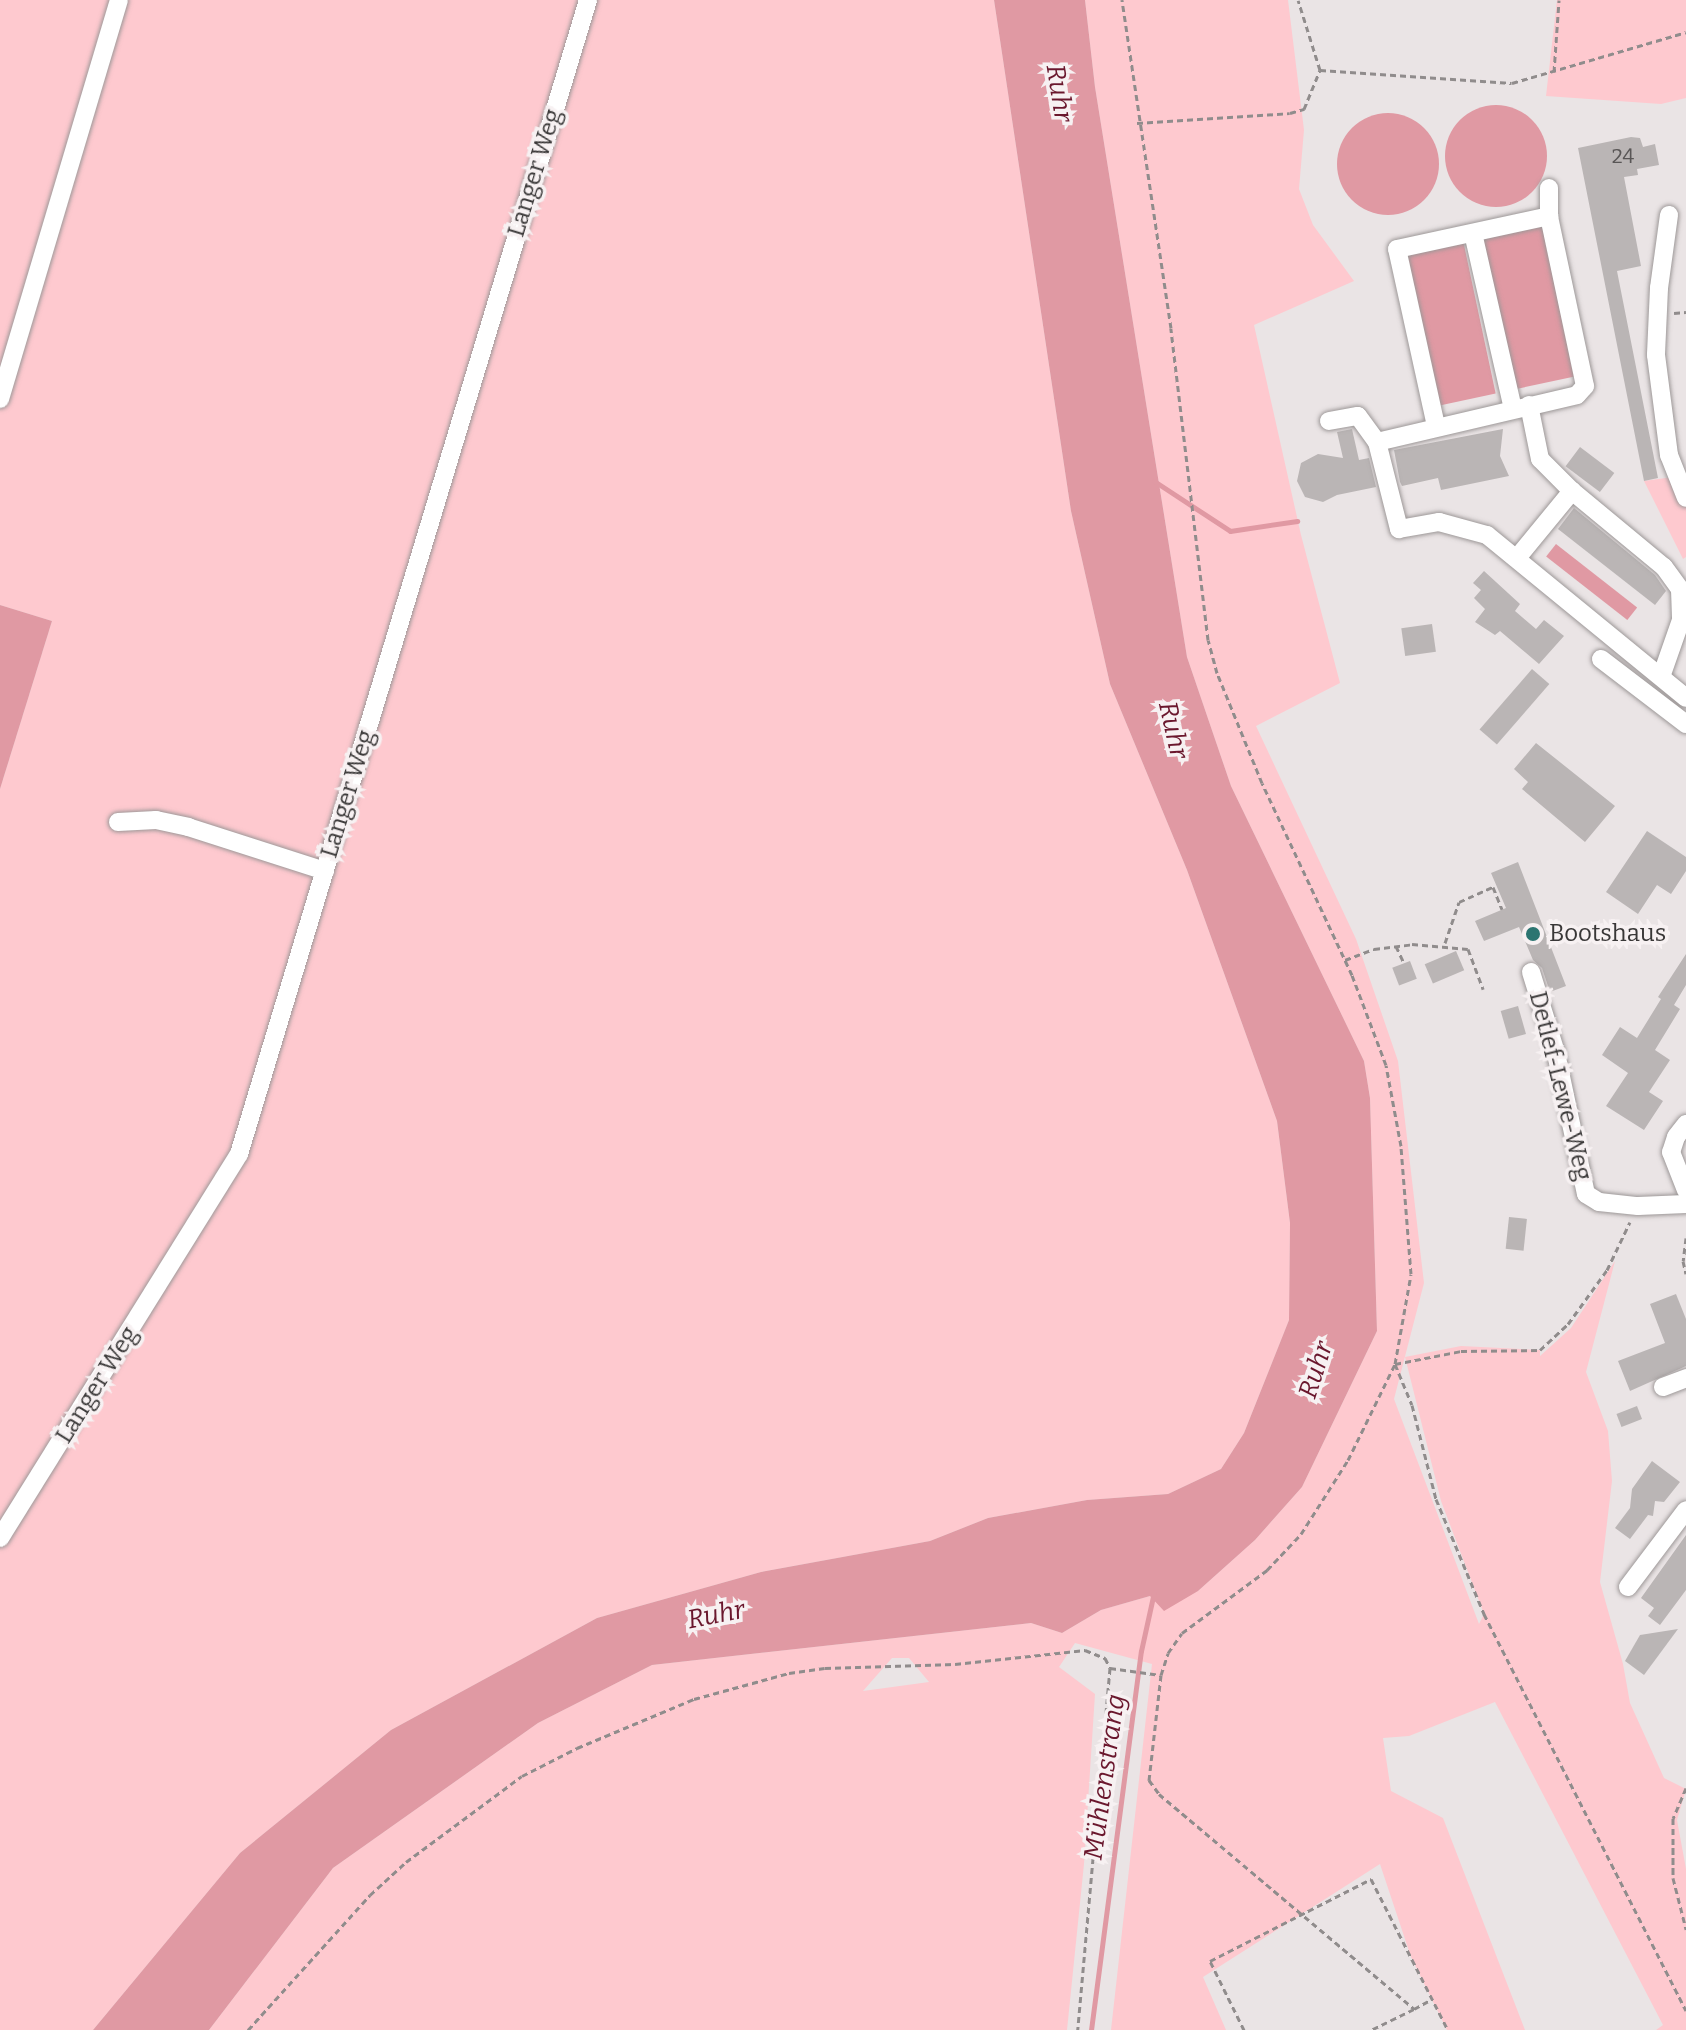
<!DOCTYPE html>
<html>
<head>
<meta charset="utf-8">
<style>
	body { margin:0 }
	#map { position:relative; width:1686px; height:2030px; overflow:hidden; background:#eae4e5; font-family:Bitter,serif }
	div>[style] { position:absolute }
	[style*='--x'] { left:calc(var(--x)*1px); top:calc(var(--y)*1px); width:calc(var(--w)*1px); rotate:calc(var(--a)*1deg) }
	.green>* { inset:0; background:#fec9cf }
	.water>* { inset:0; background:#e099a3; transform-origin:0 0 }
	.round { border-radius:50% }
	.stream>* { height:5px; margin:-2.5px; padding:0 2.5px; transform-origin:2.5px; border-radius:2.5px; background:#e099a3 }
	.building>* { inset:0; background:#bab5b5; transform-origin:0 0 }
	.path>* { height:3px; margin-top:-1.5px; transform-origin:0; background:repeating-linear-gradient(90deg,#908c8c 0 6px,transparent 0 10px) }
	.roads { filter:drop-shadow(0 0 2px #9d9898) drop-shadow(0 0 2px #9d9898) }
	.minor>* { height:18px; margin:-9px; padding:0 9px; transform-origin:9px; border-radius:9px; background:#fff }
	.dots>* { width:22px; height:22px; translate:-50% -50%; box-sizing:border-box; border:4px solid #f7f1f2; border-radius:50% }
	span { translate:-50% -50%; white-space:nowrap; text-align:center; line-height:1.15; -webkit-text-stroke:7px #f7f1f2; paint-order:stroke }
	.number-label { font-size:20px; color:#595656 }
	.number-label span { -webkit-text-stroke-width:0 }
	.street-label { font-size:24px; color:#393737 }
	.poi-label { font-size:24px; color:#393737 }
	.left { translate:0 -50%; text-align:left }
	.water-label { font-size:26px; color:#6a172d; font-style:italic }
</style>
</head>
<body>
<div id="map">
	<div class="green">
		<div style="clip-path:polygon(0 0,994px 0,1071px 511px,1110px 684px,1187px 870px,1277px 1121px,1290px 1223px,1289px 1320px,1244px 1433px,1221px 1469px,1168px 1494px,1087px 1500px,988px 1518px,930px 1541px,761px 1572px,597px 1618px,391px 1730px,240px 1853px,93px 2030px,0 2030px,0 789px,52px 621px,0 605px)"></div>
		<div style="clip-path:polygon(evenodd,1085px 0,1288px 0,1304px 130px,1299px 189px,1313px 225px,1354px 281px,1254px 325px,1301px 535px,1340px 683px,1256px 726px,1356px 939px,1398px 1061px,1424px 1283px,1394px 1399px,1479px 1624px,1484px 1614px,1441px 1501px,1405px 1357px,1461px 1346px,1540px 1350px,1540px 1356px,1571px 1328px,1615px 1261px,1586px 1372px,1608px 1431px,1612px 1481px,1600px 1582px,1623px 1664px,1630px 1703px,1664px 1778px,1686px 1789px,1677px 1820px,1686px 1869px,1686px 2030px,1656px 2030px,1663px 2025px,1495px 1702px,1409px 1736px,1383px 1738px,1391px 1791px,1443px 1818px,1525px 2030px,1447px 2030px,1411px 1957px,1380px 1864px,1203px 1977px,1226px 2030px,1111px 2030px,1152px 1664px,1075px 1643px,1059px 1667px,1095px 1694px,1084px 1864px,1067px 2030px,209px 2030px,333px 1868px,538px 1723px,652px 1665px,1031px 1623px,1062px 1633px,1101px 1610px,1150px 1596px,1198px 1591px,1255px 1540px,1302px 1487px,1377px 1331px,1370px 1098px,1364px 1061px,1231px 786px,1187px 657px,1095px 87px,1085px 0,892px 1658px,909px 1658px,929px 1682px,863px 1691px,892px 1658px)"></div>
		<div style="clip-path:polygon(1557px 0,1686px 0,1686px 98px,1661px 104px,1546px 96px)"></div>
		<div style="clip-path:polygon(1673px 477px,1686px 507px,1686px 557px,1683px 559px,1644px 481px)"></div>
	</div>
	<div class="water">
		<div style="clip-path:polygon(994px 0,1085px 0,1095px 87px,1187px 657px,1231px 786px,1364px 1061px,1370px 1098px,1377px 1331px,1302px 1487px,1255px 1540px,1198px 1591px,1164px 1611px,1150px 1596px,1101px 1610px,1062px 1633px,1031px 1623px,652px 1665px,538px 1723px,333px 1868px,209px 2030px,93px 2030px,240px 1853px,391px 1730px,597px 1618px,761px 1572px,930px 1541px,988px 1518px,1087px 1500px,1168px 1494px,1221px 1469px,1244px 1433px,1289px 1320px,1290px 1223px,1277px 1121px,1187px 870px,1110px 684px,1071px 511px)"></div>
		<div class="round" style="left:1445px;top:105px;width:102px;height:102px"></div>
		<div class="round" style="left:1337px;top:113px;width:102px;height:102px"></div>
		<div style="left:1542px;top:223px;width:157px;height:62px;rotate:78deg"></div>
		<div style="left:1463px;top:240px;width:157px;height:62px;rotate:78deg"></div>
		<div style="left:1556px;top:544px;width:103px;height:16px;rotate:38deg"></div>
		<div style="clip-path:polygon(0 605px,52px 621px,0 789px)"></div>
	</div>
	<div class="stream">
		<div style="--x:1154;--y:481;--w:91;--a:33.3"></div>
		<div style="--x:1230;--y:531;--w:68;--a:-8.5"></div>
		<div style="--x:1091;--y:2030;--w:382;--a:-82.5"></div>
		<div style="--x:1141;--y:1651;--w:60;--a:-77.6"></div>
	</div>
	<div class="building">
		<div style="clip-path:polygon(1631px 137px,1640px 138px,1643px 147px,1655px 144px,1659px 165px,1637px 169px,1638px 175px,1624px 177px,1641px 266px,1617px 271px,1658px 478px,1644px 481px,1578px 148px)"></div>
		<div style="clip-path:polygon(1352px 429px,1359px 460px,1369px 458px,1376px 487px,1337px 495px,1323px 502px,1305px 497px,1297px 481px,1301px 463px,1318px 454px,1343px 458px,1337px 432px)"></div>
		<div style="clip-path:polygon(1503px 429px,1500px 456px,1509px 476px,1441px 490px,1438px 478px,1402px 486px,1400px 482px,1394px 450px)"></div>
		<div style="left:1580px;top:447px;width:43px;height:24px;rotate:37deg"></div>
		<div style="clip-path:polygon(1574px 508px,1655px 575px,1666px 591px,1655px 605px,1558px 529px)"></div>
		<div style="clip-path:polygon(1484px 571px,1520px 604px,1515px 611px,1536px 629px,1544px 620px,1564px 636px,1539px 664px,1500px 631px,1495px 635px,1475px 622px,1485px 609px,1474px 598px,1481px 590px,1473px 583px)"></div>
		<div style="left:1432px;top:624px;width:28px;height:31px;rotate:82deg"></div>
		<div style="left:1532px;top:669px;width:23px;height:80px;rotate:41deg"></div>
		<div style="clip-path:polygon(1536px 743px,1615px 806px,1585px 842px,1522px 789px,1528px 782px,1514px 769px)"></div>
		<div style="clip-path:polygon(1647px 831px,1686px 857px,1686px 871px,1671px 894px,1657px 885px,1638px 914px,1606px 892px)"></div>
		<div style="clip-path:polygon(1518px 862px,1566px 986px,1550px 992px,1542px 968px,1533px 960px,1519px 927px,1484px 941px,1475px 921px,1506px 908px,1491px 873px)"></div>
		<div style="left:1456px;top:951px;width:21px;height:34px;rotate:67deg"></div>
		<div style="clip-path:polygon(1686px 954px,1686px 985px,1674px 1005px,1680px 1009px,1655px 1050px,1670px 1060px,1649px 1092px,1663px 1101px,1644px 1130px,1606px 1106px,1628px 1073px,1602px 1055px,1620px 1027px,1637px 1038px,1661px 999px,1658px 997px)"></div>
		<div style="left:1410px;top:961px;width:19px;height:19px;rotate:69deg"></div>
		<div style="left:1518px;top:1006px;width:29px;height:18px;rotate:74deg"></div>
		<div style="left:1509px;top:1217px;width:18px;height:32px;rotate:6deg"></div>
		<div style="clip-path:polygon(1676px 1294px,1686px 1319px,1686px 1366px,1630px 1391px,1618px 1361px,1665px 1343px,1650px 1304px)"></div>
		<div style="left:1637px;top:1406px;width:14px;height:22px;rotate:69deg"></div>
		<div style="clip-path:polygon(1652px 1461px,1680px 1482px,1664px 1502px,1655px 1501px,1653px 1516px,1648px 1515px,1630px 1539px,1615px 1528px,1630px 1508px,1632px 1489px)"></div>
		<div style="clip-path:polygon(1686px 1535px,1686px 1590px,1660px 1625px,1648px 1616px,1654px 1608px,1641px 1598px)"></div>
		<div style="clip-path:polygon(1678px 1629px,1644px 1675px,1625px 1661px,1640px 1635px)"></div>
	</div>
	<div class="path">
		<div style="--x:1320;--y:70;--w:192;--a:3.9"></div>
		<div style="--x:1512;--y:83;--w:181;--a:-16.3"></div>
		<div style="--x:1554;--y:72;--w:72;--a:-86"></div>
		<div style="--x:1137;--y:123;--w:153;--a:-3.7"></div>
		<div style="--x:1290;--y:113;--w:15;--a:-16"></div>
		<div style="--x:1304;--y:109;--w:42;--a:-67.7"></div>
		<div style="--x:1320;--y:70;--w:73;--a:-107.4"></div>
		<div style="--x:1674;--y:313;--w:12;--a:-5"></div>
		<div style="--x:1445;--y:943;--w:43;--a:-71.1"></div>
		<div style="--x:1459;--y:902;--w:37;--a:-24"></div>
		<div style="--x:1493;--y:887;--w:24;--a:68"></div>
		<div style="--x:1396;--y:946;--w:19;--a:65"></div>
		<div style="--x:1345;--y:960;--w:31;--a:-21"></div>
		<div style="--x:1374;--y:949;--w:38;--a:-7"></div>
		<div style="--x:1412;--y:944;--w:56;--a:5.1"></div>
		<div style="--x:1468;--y:949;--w:43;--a:69.4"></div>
		<div style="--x:1686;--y:1238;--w:23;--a:97"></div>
		<div style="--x:1683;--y:1261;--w:13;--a:77"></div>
		<div style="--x:1395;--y:1364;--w:44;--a:67.5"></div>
		<div style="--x:1412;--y:1405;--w:97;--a:75.7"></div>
		<div style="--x:1436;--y:1499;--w:125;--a:67.3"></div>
		<div style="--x:1484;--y:1614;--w:445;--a:63"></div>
		<div style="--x:1395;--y:1364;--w:67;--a:-11.1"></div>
		<div style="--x:1461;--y:1351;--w:79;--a:-0.7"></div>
		<div style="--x:1540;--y:1350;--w:38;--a:-43"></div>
		<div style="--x:1568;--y:1324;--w:67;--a:-54.2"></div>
		<div style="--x:1607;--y:1270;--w:53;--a:-64.4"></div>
		<div style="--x:1110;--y:1668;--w:51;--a:7.8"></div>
		<div style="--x:1161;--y:1675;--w:23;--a:-72"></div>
		<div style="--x:1168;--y:1653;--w:24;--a:-55"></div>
		<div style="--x:1182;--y:1633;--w:106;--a:-36.5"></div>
		<div style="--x:1267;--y:1570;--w:50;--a:-46.6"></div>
		<div style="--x:1301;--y:1534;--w:88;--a:-57.6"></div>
		<div style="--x:1348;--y:1460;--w:107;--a:-63.9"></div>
		<div style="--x:1395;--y:1364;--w:91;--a:-79.9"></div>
		<div style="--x:1411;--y:1274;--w:128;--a:-94.5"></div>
		<div style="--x:1401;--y:1146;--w:82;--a:-100.5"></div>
		<div style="--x:1386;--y:1065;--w:96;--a:-110.7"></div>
		<div style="--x:1352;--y:975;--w:212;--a:-115.1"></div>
		<div style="--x:1262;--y:783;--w:119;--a:-112.2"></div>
		<div style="--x:1217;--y:673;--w:34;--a:-105"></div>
		<div style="--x:1208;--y:640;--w:314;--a:-96.8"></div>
		<div style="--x:1171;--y:328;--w:332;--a:-98.5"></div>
		<div style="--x:1161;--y:1675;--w:106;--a:96.5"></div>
		<div style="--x:1149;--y:1780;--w:17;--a:54"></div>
		<div style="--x:1159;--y:1794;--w:334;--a:40.1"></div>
		<div style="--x:1414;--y:2009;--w:48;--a:154"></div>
		<div style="--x:1686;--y:1788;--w:33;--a:113"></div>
		<div style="--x:1673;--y:1818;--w:60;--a:90"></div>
		<div style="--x:1673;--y:1878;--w:53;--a:75.7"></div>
		<div style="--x:1414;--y:2009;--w:21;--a:-29"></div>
		<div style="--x:248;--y:2030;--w:182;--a:-47.9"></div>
		<div style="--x:370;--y:1895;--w:49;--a:-42.5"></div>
		<div style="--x:406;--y:1862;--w:144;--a:-36.6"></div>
		<div style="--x:522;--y:1776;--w:62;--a:-27"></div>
		<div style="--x:577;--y:1748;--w:127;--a:-22.7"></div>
		<div style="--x:694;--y:1699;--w:98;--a:-15.3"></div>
		<div style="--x:789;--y:1673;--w:36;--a:-8"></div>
		<div style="--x:825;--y:1668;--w:130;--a:-1.8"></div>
		<div style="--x:955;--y:1664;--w:131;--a:-6.1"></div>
		<div style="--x:1085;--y:1650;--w:22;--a:22"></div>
		<div style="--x:1105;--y:1658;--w:11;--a:63"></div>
		<div style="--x:1110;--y:1668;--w:363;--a:95.1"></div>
		<div style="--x:1244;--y:2030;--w:77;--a:-116.2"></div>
		<div style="--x:1210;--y:1961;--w:181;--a:-27"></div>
		<div style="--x:1371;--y:1879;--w:169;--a:63"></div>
	</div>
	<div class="roads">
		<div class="minor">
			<div style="--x:1669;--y:215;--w:74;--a:97.8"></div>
			<div style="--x:1659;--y:288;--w:67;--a:92.6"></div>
			<div style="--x:1656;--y:355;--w:101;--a:82.6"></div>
			<div style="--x:1669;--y:455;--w:46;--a:68.4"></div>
			<div style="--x:1473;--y:233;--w:180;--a:77.2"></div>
			<div style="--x:0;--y:399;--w:416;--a:-73.4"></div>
			<div style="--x:1529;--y:405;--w:55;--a:78.5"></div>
			<div style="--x:1540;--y:459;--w:45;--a:45"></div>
			<div style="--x:1572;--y:491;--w:119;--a:39.6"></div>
			<div style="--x:1664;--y:567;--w:27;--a:54"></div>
			<div style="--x:1680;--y:589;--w:31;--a:88"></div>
			<div style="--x:1681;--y:620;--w:60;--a:109.3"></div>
			<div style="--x:1329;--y:421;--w:29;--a:-10"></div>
			<div style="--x:1358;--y:416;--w:32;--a:54"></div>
			<div style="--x:1377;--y:442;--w:90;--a:75.8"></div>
			<div style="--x:1399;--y:529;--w:41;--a:-9.9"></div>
			<div style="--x:1439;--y:522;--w:50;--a:15.2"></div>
			<div style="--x:1487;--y:535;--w:257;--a:39.3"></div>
			<div style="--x:1436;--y:426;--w:181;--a:-102.4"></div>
			<div style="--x:1397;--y:249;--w:156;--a:-12.2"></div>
			<div style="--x:1549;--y:216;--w:28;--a:-90"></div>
			<div style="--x:1377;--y:442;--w:205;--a:-13.2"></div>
			<div style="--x:1577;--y:395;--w:12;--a:-48"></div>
			<div style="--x:1585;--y:386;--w:174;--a:-102"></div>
			<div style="--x:1517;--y:558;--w:87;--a:-50.6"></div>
			<div style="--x:1601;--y:659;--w:107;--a:37.4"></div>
			<div style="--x:118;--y:822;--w:38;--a:-3"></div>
			<div style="--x:156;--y:820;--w:33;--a:12"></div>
			<div style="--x:188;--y:827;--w:144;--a:17.8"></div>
			<div style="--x:1531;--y:972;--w:85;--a:72.8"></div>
			<div style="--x:1556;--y:1053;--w:144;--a:78"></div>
			<div style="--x:1586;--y:1194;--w:15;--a:32"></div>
			<div style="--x:1599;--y:1202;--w:39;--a:6"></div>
			<div style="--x:1638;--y:1206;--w:48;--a:-2.4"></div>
			<div style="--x:1686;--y:1124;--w:16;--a:128"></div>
			<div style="--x:1676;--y:1137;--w:16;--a:108"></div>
			<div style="--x:1671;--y:1152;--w:41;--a:68.5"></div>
			<div style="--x:1663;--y:1387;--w:25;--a:-21"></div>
			<div style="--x:0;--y:1538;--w:452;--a:-58.1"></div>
			<div style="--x:239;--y:1154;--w:1206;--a:-73.17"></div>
			<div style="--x:1628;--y:1587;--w:96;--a:-53"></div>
		</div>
	</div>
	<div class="dots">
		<div style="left:1533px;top:934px;background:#2c7571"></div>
	</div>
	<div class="number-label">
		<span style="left:1623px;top:156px">24</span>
	</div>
	<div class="street-label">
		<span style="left:535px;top:173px;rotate:-73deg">Langer Weg</span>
		<span style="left:348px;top:794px;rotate:-73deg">Langer Weg</span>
		<span style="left:1560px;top:1086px;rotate:76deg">Detlef-Lewe-Weg</span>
		<span style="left:97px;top:1385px;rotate:-58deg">Langer Weg</span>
	</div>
	<div class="poi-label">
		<span class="left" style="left:1549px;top:934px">Bootshaus</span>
	</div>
	<div class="water-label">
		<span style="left:1059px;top:93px;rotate:81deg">Ruhr</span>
		<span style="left:1173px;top:730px;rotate:77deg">Ruhr</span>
		<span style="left:1316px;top:1370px;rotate:-72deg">Ruhr</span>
		<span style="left:716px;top:1615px;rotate:-11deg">Ruhr</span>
		<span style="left:1105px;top:1777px;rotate:-82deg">Mühlenstrang</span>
	</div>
</div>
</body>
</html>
